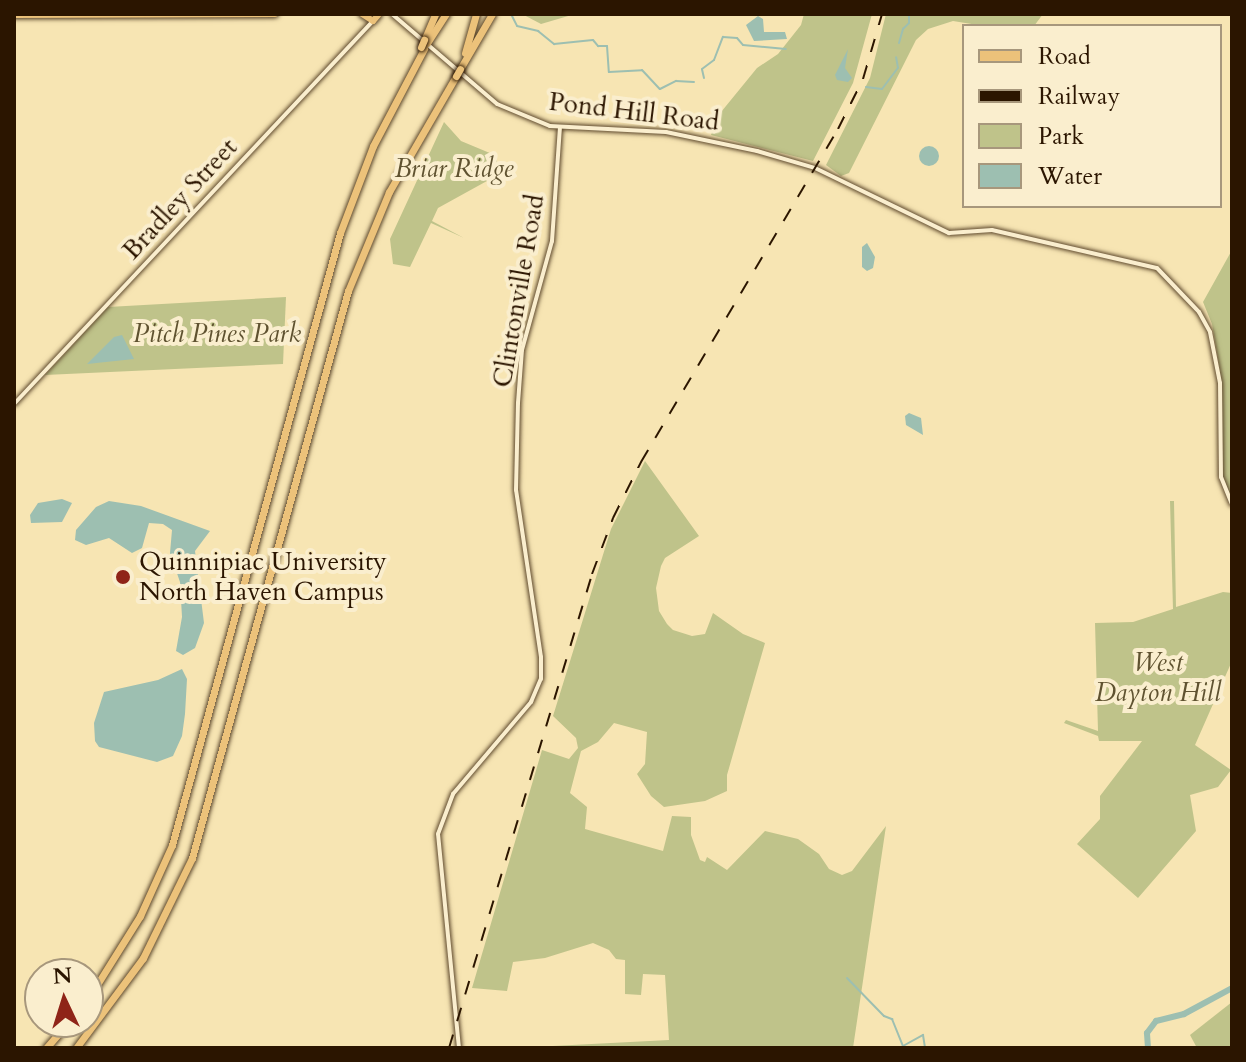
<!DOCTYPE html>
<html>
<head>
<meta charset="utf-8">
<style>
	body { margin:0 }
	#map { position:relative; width:1246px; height:1062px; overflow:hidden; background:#f7e5b3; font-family:Cardo,serif }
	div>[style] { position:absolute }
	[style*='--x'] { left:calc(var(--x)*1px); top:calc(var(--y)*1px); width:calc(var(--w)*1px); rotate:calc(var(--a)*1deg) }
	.green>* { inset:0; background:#bfc38a }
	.water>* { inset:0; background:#9dbfb1 }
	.round { border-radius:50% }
	.stream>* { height:2px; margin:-1px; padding:0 1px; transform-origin:1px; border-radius:1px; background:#9dbfb1 }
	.river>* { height:6px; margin:-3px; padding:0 3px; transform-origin:3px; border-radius:3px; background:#9dbfb1 }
	.roads { filter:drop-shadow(0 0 2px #5e492d) drop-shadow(0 0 2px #5e492d) }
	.minor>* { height:4px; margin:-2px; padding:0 2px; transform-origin:2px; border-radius:2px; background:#faeece }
	.major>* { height:6px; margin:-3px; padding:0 3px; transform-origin:3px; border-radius:3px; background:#ecc27a }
	.highway>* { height:7px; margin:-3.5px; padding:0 3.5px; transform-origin:3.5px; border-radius:3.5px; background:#ecc27a }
	.rail>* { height:2px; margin-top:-1px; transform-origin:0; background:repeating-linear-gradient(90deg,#2b1500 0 14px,transparent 0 28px) }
	.bridges { filter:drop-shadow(0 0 2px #2b1500) drop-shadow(0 0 2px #2b1500) }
	.highway-bridge>* { height:7px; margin:-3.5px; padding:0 3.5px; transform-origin:3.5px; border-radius:3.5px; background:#ecc27a }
	.dots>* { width:22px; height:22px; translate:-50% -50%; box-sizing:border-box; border:4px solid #faeece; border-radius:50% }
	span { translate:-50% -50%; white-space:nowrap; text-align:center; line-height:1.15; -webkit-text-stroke:8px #faeece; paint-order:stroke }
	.street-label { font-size:26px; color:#2b1500 }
	.park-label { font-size:26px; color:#5f5230; font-style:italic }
	.poi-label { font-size:26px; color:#2b1500 }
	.left { translate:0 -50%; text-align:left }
	.frame { position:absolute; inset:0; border:16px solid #2b1500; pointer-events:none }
	.legend { position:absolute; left:962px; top:24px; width:260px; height:184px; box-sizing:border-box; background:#faeece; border:2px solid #a7977c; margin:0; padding:10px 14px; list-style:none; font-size:24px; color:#2b1500 }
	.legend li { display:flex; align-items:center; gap:16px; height:40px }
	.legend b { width:40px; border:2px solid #a7977c }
	.north { position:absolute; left:24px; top:958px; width:80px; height:80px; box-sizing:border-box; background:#faeece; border:2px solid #a7977c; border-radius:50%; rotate:356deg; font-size:22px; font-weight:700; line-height:32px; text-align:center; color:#2b1500 }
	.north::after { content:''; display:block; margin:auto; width:28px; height:36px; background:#8f2418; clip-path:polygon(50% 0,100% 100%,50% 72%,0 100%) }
</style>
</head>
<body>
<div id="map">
	<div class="green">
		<div style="clip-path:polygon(522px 14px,575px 14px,541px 24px)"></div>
		<div style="clip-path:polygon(804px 14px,872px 14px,853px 83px,813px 161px,711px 135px,717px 117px,757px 68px,778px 54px,801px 25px)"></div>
		<div style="clip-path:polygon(886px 14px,1043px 14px,1034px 26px,984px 26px,953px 21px,928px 29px,916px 40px,849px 173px,841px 176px,826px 165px,870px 78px)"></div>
		<div style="clip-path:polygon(444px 122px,461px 141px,497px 156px,496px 176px,438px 208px,432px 221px,464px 238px,431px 223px,410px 267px,393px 264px,390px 239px)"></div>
		<div style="clip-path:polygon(1232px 250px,1232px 500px,1223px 476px,1220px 370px,1212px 324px,1203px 302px)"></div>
		<div style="clip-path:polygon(286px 297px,283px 364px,45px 375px,108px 307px)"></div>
		<div style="clip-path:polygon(645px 461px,699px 536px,665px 558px,661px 566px,656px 588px,659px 611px,667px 624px,673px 630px,692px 636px,705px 634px,713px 613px,743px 634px,765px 643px,727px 775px,727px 791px,705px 801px,664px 807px,651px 796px,637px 774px,645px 764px,647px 732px,614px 723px,598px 742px,581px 751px,570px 793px,587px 807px,585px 829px,663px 851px,672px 816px,691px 817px,691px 835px,700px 860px,705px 862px,707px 857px,727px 870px,765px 831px,798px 839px,819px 854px,829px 869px,842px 875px,852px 871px,886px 826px,853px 1048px,514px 1048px,669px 1040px,665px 975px,643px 974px,641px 995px,625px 994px,625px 960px,616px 959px,609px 950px,593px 943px,545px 958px,513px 962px,507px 991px,472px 988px,542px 750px,569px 759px,578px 748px,576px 738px,553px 716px,611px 529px)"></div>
		<div style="clip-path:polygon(1170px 501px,1174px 501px,1176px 607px,1223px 592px,1232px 593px,1232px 661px,1195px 745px,1231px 770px,1218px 787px,1190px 795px,1196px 831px,1138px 898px,1077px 844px,1100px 819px,1100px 796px,1142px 741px,1099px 741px,1098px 736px,1064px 723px,1066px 720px,1098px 731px,1095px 623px,1133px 622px,1173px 609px)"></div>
		<div style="clip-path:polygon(1232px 1002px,1232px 1048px,1197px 1048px,1190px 1035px)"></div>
	</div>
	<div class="water">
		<div style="clip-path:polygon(758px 16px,763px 19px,764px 32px,785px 32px,787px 39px,754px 41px,746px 25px)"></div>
		<div style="clip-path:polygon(848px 49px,845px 68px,852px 78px,848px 82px,837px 80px,835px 75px)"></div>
		<div class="round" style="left:919px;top:146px;width:20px;height:20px"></div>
		<div style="clip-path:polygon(867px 243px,875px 257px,873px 268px,867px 271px,862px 267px,862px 247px)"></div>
		<div style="clip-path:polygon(122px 335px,134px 359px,87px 364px,114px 337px)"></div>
		<div style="clip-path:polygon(909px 413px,921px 418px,923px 435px,906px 425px,905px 416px)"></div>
		<div style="clip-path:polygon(62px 499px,72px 503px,62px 522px,31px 523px,30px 515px,38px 503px)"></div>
		<div style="clip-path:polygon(109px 501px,141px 506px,210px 531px,195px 551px,204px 623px,195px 648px,183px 655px,176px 651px,182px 617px,180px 582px,170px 553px,172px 530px,163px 524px,149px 523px,142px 548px,132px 553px,109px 538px,86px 545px,75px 540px,76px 530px,96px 507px)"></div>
		<div style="clip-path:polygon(182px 669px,187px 679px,185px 714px,182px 736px,173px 756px,157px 762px,99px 747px,95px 741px,94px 723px,104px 692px,158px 680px)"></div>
	</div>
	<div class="stream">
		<div style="--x:511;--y:14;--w:13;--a:63"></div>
		<div style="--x:517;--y:26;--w:22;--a:13"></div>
		<div style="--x:538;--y:31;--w:21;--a:39"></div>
		<div style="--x:554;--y:44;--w:39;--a:-6"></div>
		<div style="--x:593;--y:40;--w:8;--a:50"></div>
		<div style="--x:598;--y:46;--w:9;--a:0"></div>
		<div style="--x:607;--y:46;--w:26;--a:86"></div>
		<div style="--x:609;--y:72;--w:33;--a:-3"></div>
		<div style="--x:642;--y:70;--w:26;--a:47"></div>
		<div style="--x:660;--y:89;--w:18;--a:-27"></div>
		<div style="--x:676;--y:81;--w:18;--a:3"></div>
		<div style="--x:899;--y:43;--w:15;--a:-74"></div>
		<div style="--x:903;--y:29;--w:8;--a:-45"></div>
		<div style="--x:909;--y:23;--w:9;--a:-90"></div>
		<div style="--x:704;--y:78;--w:9;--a:-103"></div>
		<div style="--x:702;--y:69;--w:15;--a:-37"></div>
		<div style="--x:714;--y:60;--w:25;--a:-69"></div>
		<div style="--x:723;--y:37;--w:14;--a:4"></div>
		<div style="--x:737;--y:38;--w:9;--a:49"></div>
		<div style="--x:743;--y:45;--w:43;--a:5.3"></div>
		<div style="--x:866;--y:87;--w:16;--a:7"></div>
		<div style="--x:882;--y:89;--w:26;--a:-53"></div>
		<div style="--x:898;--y:68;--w:11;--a:-100"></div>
		<div style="--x:847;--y:978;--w:53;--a:45.8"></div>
		<div style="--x:884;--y:1016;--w:9;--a:21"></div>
		<div style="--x:892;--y:1019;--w:29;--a:68"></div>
		<div style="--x:903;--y:1046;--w:23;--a:-29"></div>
		<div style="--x:923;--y:1035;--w:13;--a:81"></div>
	</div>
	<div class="river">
		<div style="--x:1148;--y:1048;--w:15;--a:-94"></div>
		<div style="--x:1147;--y:1033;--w:15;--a:-53"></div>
		<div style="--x:1156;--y:1021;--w:29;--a:-14"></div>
		<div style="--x:1184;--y:1014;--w:55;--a:-28.4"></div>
	</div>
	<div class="roads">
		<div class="minor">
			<div style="--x:392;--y:14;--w:138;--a:40.6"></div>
			<div style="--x:497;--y:104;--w:57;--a:22.5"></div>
			<div style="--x:550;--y:126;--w:116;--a:3"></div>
			<div style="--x:666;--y:132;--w:93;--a:11.8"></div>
			<div style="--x:757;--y:151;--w:60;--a:16.3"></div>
			<div style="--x:815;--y:168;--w:149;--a:25.9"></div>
			<div style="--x:949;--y:233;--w:43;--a:-4"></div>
			<div style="--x:992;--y:230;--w:169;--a:13"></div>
			<div style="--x:1157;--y:268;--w:61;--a:46.3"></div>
			<div style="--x:1199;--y:312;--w:23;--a:61"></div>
			<div style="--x:1210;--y:332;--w:52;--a:78.9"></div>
			<div style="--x:1220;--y:383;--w:94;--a:89.4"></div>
			<div style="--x:1221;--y:477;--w:29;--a:68"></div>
			<div style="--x:14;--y:404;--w:525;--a:-46.85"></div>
			<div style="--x:459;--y:1048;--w:215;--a:-95.6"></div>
			<div style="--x:438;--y:834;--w:43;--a:-69.4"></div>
			<div style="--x:453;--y:794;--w:121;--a:-49.7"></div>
			<div style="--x:531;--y:702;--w:25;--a:-67"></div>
			<div style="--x:541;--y:679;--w:22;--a:-90"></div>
			<div style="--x:541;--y:657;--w:169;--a:-98.5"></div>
			<div style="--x:516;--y:490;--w:87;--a:-88.7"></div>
			<div style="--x:518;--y:403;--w:53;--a:-85.7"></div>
			<div style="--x:522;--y:350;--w:113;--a:-74.6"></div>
			<div style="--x:552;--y:241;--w:113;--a:-86"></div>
		</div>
		<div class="major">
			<div style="--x:362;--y:14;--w:13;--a:32"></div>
			<div style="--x:373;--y:21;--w:9;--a:-49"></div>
			<div style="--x:14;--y:15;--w:261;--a:-0.2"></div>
		</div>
		<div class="highway">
			<div style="--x:425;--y:38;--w:26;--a:-67"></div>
			<div style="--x:427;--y:43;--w:35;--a:-57"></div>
			<div style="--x:465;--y:53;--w:41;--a:-74.2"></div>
			<div style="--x:460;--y:69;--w:64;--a:-59.8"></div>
			<div style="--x:88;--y:999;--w:98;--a:-57.9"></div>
			<div style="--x:140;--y:916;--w:78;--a:-65.7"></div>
			<div style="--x:172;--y:845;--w:635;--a:-74.65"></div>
			<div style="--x:340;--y:233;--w:93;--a:-69.2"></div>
			<div style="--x:373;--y:146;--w:110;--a:-62.3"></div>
			<div style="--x:46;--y:1048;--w:35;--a:-49"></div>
			<div style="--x:76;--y:1048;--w:112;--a:-53.3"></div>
			<div style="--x:143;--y:958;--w:111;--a:-63.9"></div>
			<div style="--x:192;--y:858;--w:588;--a:-74.62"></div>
			<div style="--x:348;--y:291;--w:107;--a:-67.5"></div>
			<div style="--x:389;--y:192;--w:134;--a:-60"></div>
		</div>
	</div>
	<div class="rail">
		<div style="--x:449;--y:1048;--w:495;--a:-73.2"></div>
		<div style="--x:592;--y:574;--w:60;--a:-69.4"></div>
		<div style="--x:613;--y:518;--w:63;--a:-63.4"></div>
		<div style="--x:641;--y:462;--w:387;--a:-59.4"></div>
		<div style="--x:838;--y:129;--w:56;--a:-63.4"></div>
		<div style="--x:863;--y:79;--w:68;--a:-73.7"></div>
	</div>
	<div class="bridges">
		<div class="highway-bridge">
			<div style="--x:421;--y:47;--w:8;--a:-67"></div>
			<div style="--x:456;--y:76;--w:8;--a:-60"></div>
		</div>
	</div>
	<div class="dots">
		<div style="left:123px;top:577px;background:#8f2418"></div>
	</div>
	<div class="street-label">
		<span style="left:634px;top:112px;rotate:7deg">Pond Hill Road</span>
		<span style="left:180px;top:199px;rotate:-47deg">Bradley Street</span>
		<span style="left:519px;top:291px;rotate:-80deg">Clintonville Road</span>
	</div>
	<div class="park-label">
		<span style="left:454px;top:169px">Briar Ridge</span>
		<span style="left:217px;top:334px">Pitch Pines Park</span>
		<span style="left:1158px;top:678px">West<br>Dayton Hill</span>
	</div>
	<div class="poi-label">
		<span class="left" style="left:139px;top:577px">Quinnipiac University<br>North Haven Campus</span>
	</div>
	<div class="frame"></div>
	<ul class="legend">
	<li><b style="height:10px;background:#ecc27a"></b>Road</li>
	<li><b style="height:10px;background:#2b1500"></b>Railway</li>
	<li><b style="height:22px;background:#bfc38a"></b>Park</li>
	<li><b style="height:22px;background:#9dbfb1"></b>Water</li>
	</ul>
	<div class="north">N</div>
</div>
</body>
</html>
